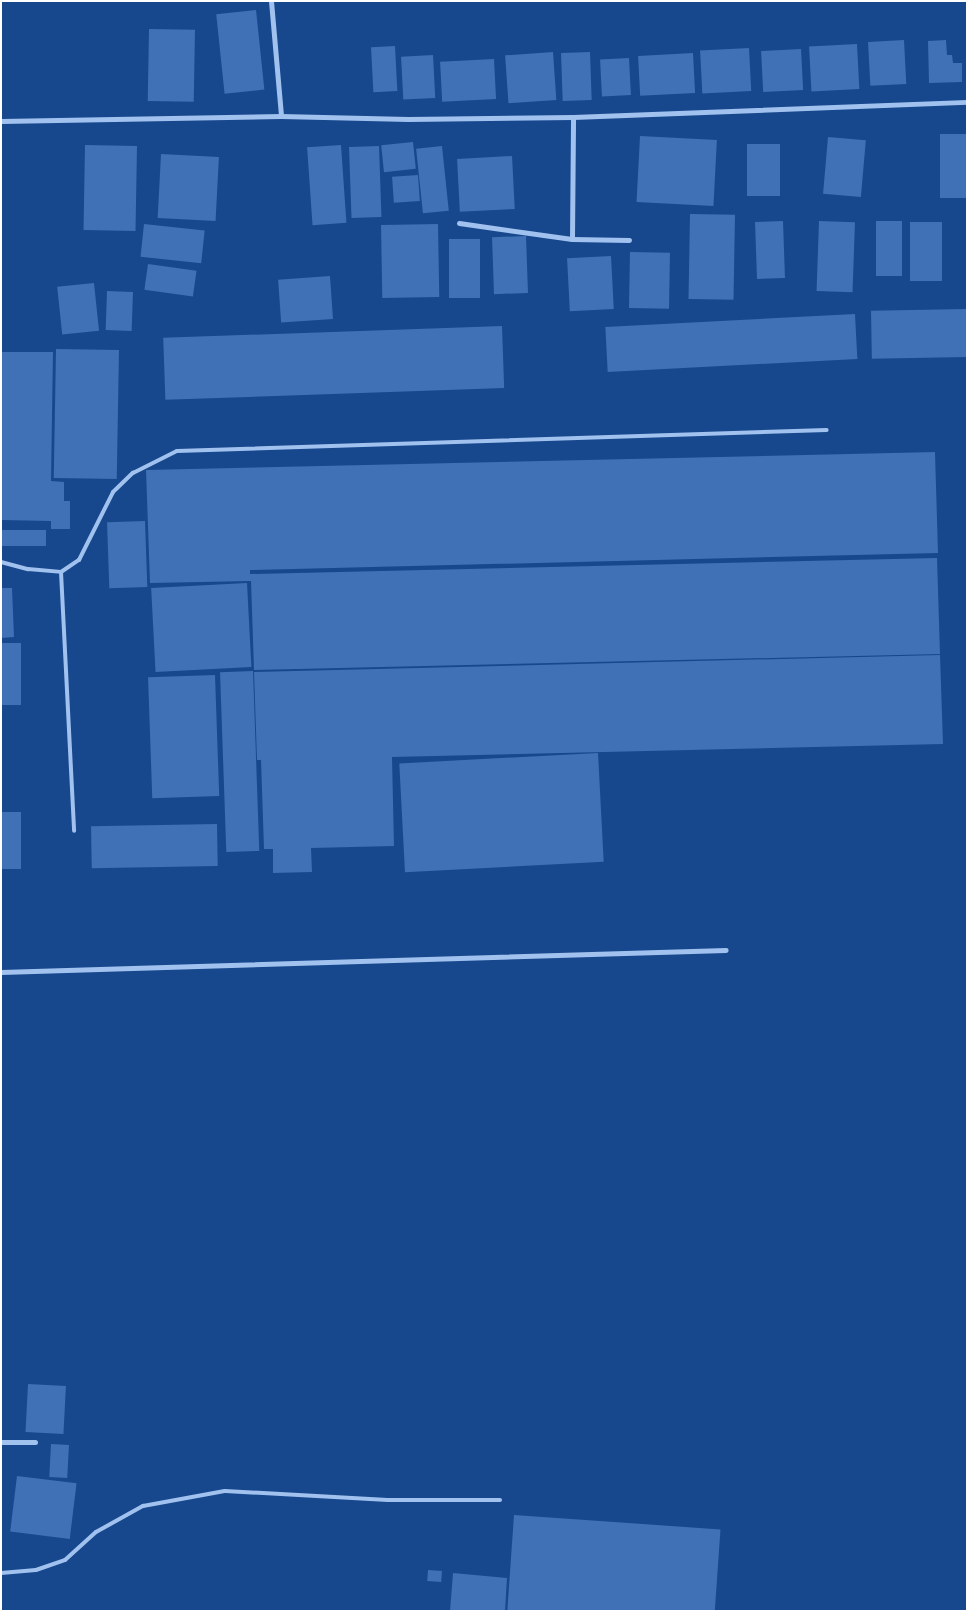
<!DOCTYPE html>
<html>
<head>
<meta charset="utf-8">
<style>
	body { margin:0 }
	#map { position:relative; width:968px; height:1612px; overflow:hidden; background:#17478c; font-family:"Sofia Sans Condensed",sans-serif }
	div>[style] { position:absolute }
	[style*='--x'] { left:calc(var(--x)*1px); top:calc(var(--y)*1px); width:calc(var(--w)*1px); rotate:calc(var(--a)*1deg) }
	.building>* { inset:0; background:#4070b5; transform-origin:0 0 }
	.lane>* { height:4px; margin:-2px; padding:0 2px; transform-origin:2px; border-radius:2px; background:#a1c2ef }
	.street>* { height:5px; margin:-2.5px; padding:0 2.5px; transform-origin:2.5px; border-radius:2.5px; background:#a1c2ef }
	span { translate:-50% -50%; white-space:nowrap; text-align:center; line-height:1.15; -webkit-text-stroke:4.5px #17478c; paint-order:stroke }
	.frame { position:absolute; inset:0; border:2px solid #fff; pointer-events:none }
</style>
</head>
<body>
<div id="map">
	<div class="building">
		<div style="left:256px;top:10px;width:80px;height:40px;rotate:84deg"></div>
		<div style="left:149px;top:29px;width:46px;height:72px;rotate:1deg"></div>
		<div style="left:904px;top:40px;width:44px;height:36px;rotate:87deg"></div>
		<div style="clip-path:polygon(946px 40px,947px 55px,952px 55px,953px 63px,962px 63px,962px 82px,929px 83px,928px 41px)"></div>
		<div style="left:857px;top:44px;width:45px;height:48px;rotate:87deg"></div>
		<div style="left:395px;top:46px;width:45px;height:24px;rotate:87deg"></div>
		<div style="left:749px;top:48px;width:43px;height:49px;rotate:87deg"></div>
		<div style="left:801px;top:49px;width:41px;height:40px;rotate:87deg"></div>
		<div style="left:553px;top:52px;width:48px;height:48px;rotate:86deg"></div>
		<div style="left:590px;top:52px;width:48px;height:29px;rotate:88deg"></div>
		<div style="left:693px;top:53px;width:40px;height:55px;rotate:87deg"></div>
		<div style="left:433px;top:55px;width:43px;height:32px;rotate:87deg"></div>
		<div style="left:629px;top:58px;width:37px;height:29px;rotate:87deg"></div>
		<div style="left:494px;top:59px;width:40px;height:54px;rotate:87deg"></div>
		<div style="left:967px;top:134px;width:64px;height:27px;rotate:90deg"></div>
		<div style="left:640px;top:136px;width:77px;height:66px;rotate:3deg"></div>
		<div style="left:828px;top:137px;width:38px;height:57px;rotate:5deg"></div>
		<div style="left:413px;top:142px;width:27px;height:32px;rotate:84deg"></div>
		<div style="left:747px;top:144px;width:33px;height:52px"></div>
		<div style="left:85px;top:145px;width:52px;height:85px;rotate:1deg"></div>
		<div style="left:341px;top:145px;width:78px;height:34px;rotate:86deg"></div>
		<div style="left:379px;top:146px;width:71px;height:30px;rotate:88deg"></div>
		<div style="left:442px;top:146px;width:65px;height:26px;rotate:84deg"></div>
		<div style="left:161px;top:154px;width:58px;height:64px;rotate:3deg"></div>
		<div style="left:512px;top:156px;width:53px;height:55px;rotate:87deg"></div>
		<div style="left:418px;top:175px;width:26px;height:26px;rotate:86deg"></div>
		<div style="left:690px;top:214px;width:45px;height:85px;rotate:1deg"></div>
		<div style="left:783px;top:221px;width:57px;height:28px;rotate:88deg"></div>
		<div style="left:819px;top:221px;width:36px;height:70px;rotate:2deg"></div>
		<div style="left:876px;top:221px;width:26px;height:55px"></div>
		<div style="left:910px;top:222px;width:32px;height:59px"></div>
		<div style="left:144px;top:224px;width:61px;height:33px;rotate:6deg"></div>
		<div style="left:438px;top:224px;width:73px;height:57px;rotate:89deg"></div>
		<div style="left:526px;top:236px;width:57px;height:34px;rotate:88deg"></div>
		<div style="left:449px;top:239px;width:31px;height:59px"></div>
		<div style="left:630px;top:252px;width:40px;height:56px;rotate:1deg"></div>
		<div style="left:611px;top:256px;width:53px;height:44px;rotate:87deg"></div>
		<div style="left:148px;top:264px;width:49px;height:26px;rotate:8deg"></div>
		<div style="left:330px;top:276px;width:43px;height:52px;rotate:86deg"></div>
		<div style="left:94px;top:283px;width:48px;height:37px;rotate:84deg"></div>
		<div style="left:107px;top:291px;width:26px;height:39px;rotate:2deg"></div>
		<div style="left:966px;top:309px;width:48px;height:95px;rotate:89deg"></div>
		<div style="left:855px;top:314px;width:45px;height:250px;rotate:87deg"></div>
		<div style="left:502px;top:326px;width:62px;height:339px;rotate:88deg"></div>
		<div style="left:56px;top:349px;width:63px;height:129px;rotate:1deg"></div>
		<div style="clip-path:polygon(1px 352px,53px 352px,51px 481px,64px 482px,64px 501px,70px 501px,70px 529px,51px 529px,51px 521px,1px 520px)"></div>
		<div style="clip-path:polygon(935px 452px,938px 553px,250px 570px,250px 574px,937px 558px,940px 654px,254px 670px,251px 581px,150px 583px,146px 470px)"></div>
		<div style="left:145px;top:521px;width:66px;height:38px;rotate:88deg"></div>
		<div style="left:1px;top:530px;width:45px;height:16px"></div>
		<div style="left:247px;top:583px;width:84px;height:96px;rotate:87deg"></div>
		<div style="clip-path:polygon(1px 588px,12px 588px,14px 637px,1px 638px)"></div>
		<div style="left:1px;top:643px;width:20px;height:62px"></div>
		<div style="clip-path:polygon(940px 655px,943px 744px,392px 757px,394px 846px,311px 848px,312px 872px,273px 873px,273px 849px,264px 849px,261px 760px,257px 760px,254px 672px)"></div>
		<div style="left:253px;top:671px;width:180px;height:33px;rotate:88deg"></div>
		<div style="left:215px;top:675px;width:121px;height:67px;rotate:88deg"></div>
		<div style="left:598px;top:753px;width:109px;height:199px;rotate:87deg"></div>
		<div style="left:1px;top:812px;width:20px;height:57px"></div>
		<div style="left:217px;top:824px;width:42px;height:126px;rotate:89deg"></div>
		<div style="left:28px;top:1384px;width:38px;height:48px;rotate:3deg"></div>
		<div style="left:51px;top:1444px;width:18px;height:33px;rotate:3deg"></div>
		<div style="left:17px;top:1476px;width:60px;height:56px;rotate:7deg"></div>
		<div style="left:514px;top:1515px;width:207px;height:96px;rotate:4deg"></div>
		<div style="left:428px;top:1570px;width:14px;height:11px;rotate:4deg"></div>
		<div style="clip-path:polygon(453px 1573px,507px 1578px,505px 1611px,450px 1611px)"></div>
	</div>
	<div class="lane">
		<div style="--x:1;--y:562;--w:28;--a:15"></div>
		<div style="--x:28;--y:569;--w:33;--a:5"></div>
		<div style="--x:61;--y:572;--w:22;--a:-34"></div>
		<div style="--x:79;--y:560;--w:76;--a:-63.4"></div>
		<div style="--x:113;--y:492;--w:28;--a:-44"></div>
		<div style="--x:133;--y:473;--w:49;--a:-26.6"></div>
		<div style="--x:177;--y:451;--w:650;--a:-1.85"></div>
		<div style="--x:61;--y:572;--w:259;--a:87.1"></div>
		<div style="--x:1;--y:1573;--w:35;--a:-5"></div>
		<div style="--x:36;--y:1570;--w:31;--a:-19"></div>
		<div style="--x:65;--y:1560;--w:42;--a:-42.1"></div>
		<div style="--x:96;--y:1532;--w:54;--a:-29"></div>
		<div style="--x:143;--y:1506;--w:83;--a:-10.4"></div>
		<div style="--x:225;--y:1491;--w:163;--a:3.2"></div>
		<div style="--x:388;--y:1500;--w:112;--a:0"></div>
	</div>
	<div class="street">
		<div style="--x:271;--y:1;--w:115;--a:85"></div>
		<div style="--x:1;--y:121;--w:280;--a:-1"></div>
		<div style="--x:281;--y:116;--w:127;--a:1.4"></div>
		<div style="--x:408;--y:119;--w:165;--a:-0.7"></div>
		<div style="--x:573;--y:117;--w:394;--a:-2.2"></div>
		<div style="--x:459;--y:223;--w:114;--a:8.1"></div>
		<div style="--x:572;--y:239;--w:57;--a:1"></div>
		<div style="--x:572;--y:239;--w:122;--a:-89.5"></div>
		<div style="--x:1;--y:972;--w:725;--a:-1.74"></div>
		<div style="--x:1;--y:1442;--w:34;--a:0"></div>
	</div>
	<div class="frame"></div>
</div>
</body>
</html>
